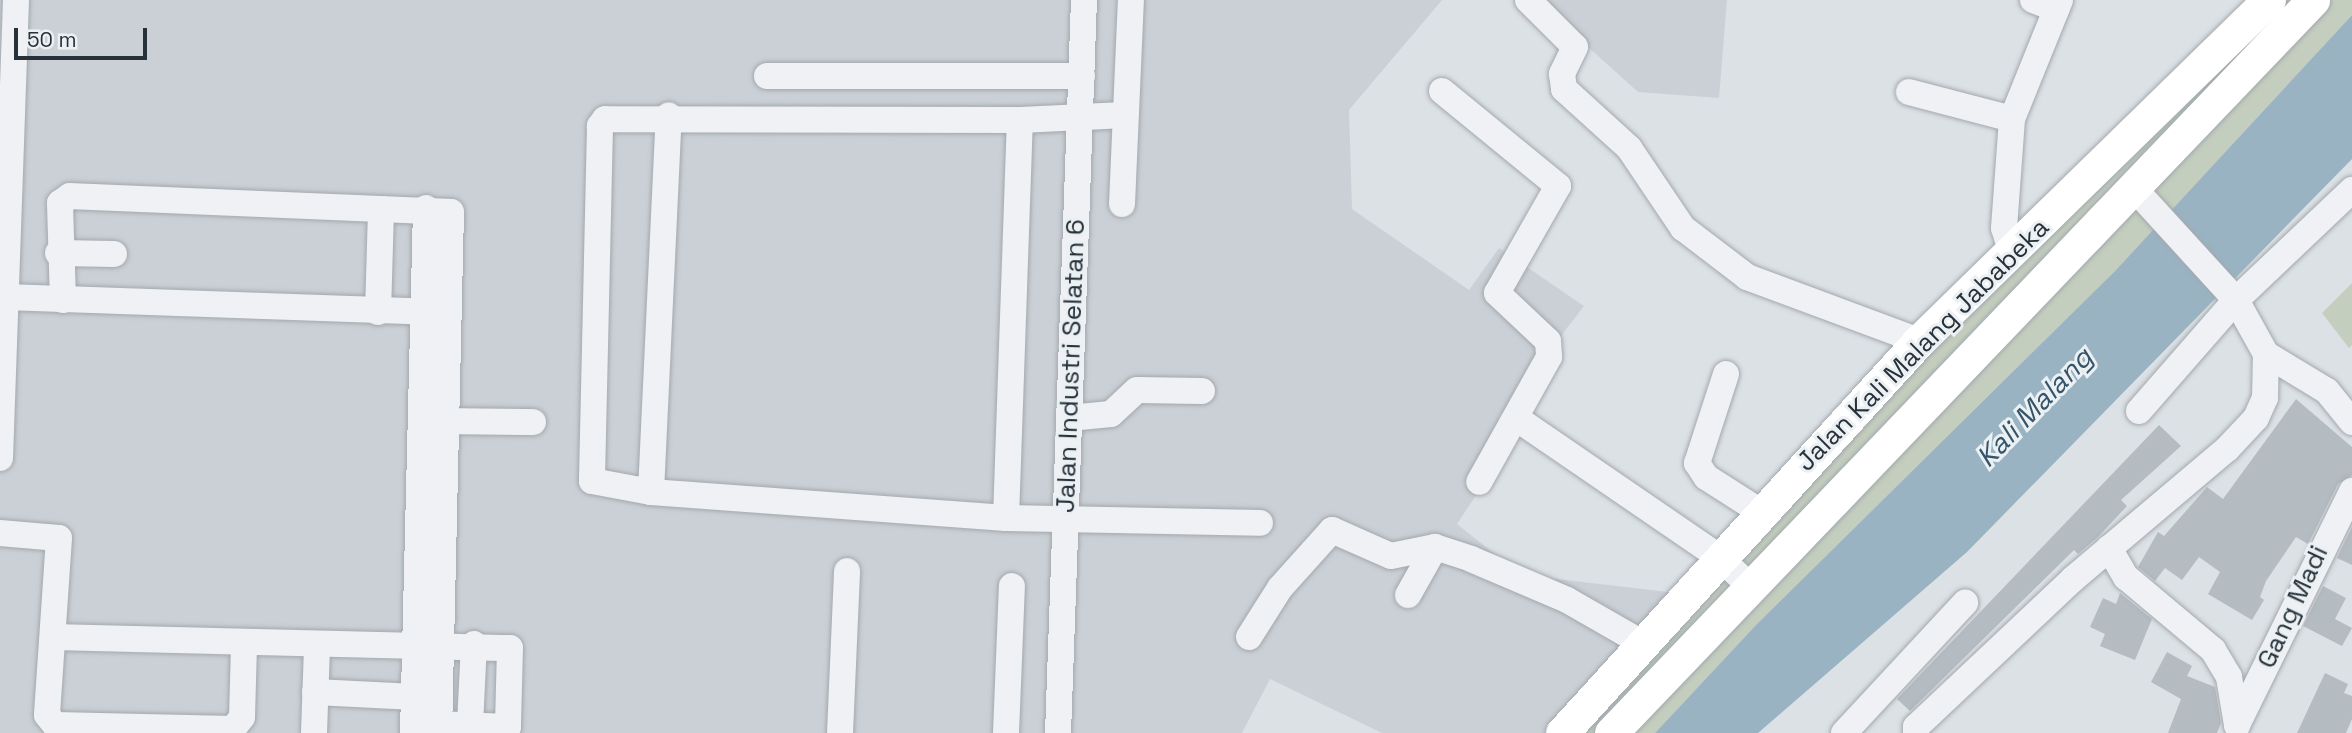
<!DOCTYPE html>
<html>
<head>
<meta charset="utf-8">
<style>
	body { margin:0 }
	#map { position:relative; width:2352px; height:733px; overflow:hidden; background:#dce1e5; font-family:"Space Grotesk",sans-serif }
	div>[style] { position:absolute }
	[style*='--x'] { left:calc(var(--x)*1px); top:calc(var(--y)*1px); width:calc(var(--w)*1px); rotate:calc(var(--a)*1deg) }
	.built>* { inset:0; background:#cbd0d6 }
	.green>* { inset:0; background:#c4cebe }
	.water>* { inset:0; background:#9ab3c3 }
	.building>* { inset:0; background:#b4bbc1 }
	.roads { filter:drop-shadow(0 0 2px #a2a9ae) drop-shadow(0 0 2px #a2a9ae) }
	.minor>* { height:26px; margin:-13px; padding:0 13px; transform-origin:13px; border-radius:13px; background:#eff1f4 }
	.major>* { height:33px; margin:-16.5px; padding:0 16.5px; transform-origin:16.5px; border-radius:16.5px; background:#fff }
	span { translate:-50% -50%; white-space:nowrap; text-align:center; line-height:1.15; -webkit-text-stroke:6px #ebf0f3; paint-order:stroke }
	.street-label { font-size:26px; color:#27313a }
	.water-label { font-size:28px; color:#35546a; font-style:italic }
	.scale { position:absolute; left:14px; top:28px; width:133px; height:32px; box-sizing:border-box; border:4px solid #27313a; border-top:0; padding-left:9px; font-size:21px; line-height:24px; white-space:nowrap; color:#27313a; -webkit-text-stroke:5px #ebf0f3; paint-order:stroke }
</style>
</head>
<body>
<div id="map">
	<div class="built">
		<div style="clip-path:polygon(0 0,1442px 0,1349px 110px,1352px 209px,1469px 290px,1499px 248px,1584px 306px,1498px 418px,1516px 435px,1457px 524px,1521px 575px,1686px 594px,1561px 733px,1382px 733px,1270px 679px,1242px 733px,0 733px)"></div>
		<div style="clip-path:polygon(1536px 0,1727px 0,1719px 98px,1638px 92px)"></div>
	</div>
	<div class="green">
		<div style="clip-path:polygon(2268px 0,2352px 0,2352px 15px,2115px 271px,1756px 625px,1655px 733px,1562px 733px)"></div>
		<div style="clip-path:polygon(2352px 283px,2352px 345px,2349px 348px,2322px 313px)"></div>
	</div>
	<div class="water">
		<div style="clip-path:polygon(2352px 15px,2352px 159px,1967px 552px,1758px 733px,1655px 733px,1756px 625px,2115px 271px)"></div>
	</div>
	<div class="building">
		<div style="clip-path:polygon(2296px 399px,2352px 447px,2352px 475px,2338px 484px,2308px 544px,2296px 537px,2266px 581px,2260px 597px,2264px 600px,2252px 620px,2208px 594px,2220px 572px,2199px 557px,2182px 580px,2165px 568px,2155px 581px,2138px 567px,2158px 532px,2164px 536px,2207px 487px,2223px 499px)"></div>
		<div style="clip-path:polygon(2159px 425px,2181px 446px,2121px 500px,2127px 506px,2098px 537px,2078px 554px,2074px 550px,1910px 711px,1897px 699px)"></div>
		<div style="clip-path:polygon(2352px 527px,2352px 565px,2337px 558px)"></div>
		<div style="clip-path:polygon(2323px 586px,2346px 598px,2335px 619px,2352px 628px,2342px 646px,2303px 626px)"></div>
		<div style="clip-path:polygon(2120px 593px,2152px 619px,2135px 660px,2100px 646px,2105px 634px,2090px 627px,2103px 598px,2116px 604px)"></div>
		<div style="clip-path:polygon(2167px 652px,2192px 666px,2187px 676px,2215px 687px,2221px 723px,2217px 733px,2168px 733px,2181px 699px,2151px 682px)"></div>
		<div style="clip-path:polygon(2325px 673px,2348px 684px,2344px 693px,2352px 696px,2352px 719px,2346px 733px,2297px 733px)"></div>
	</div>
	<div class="roads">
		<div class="minor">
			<div style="--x:1528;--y:0;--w:66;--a:45"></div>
			<div style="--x:1575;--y:47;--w:30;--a:116"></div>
			<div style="--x:1562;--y:74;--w:15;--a:82"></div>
			<div style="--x:1564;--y:89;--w:88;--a:42.2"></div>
			<div style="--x:1629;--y:148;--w:97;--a:56"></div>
			<div style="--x:1683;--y:228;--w:81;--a:37.4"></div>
			<div style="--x:1747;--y:277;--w:184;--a:20.4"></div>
			<div style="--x:2033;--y:0;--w:25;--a:21"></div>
			<div style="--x:767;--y:76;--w:315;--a:0"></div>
			<div style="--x:1442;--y:91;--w:150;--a:39.3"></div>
			<div style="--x:1558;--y:186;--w:123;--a:119.7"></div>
			<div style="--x:1497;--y:293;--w:70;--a:43.3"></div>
			<div style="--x:1548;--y:341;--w:16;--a:86"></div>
			<div style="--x:1549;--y:357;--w:143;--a:119.2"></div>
			<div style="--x:1909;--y:92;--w:106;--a:14.7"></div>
			<div style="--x:1124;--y:115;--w:104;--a:177.2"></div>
			<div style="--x:1020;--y:120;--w:415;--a:-179.9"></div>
			<div style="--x:605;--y:119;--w:9;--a:126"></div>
			<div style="--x:600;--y:126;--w:355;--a:91.3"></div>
			<div style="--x:592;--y:481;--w:60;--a:10.6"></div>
			<div style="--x:651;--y:492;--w:356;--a:4.2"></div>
			<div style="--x:1006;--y:518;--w:254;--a:1.1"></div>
			<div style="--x:1122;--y:204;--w:204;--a:-87.5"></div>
			<div style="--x:58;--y:253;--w:56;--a:1"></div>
			<div style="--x:2012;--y:254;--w:27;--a:-107"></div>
			<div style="--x:2004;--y:228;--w:109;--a:-85.8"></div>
			<div style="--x:2012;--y:119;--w:128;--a:-68"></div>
			<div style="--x:4;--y:297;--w:420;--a:2"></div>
			<div style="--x:63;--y:300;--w:97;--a:-91.8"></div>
			<div style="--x:60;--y:203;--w:12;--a:-35"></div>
			<div style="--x:70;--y:196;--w:381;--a:2.4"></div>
			<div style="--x:451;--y:212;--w:521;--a:91.32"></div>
			<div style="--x:378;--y:312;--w:103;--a:-88.3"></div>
			<div style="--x:2266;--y:354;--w:71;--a:31.2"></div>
			<div style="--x:2327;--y:391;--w:40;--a:51"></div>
			<div style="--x:1726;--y:374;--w:94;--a:108"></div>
			<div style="--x:1697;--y:463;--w:17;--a:57"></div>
			<div style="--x:1706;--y:477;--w:65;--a:32.5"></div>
			<div style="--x:2139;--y:411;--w:147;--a:-48.9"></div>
			<div style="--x:2236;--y:300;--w:160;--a:-43.5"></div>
			<div style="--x:1069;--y:418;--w:42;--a:-5.4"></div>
			<div style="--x:1111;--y:414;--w:35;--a:-43"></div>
			<div style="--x:1137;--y:390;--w:65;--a:0.9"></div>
			<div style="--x:1516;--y:418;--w:246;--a:34.4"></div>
			<div style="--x:1719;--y:557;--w:41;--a:43"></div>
			<div style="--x:429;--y:421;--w:104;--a:0.6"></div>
			<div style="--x:0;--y:458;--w:458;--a:-88"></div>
			<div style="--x:651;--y:492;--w:377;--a:-87.3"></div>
			<div style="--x:1006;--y:518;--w:398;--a:-88"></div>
			<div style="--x:0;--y:533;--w:59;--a:4.8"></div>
			<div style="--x:59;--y:538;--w:177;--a:93.9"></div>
			<div style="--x:47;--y:715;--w:13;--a:51"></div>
			<div style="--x:55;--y:725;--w:178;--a:1.3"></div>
			<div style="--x:233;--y:729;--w:15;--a:-53"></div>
			<div style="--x:242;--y:717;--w:73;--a:-88.4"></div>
			<div style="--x:2109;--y:548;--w:34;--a:60"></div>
			<div style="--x:2126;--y:577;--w:114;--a:40"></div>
			<div style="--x:2213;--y:650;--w:31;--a:59"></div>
			<div style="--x:2229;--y:677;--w:49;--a:80.5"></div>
			<div style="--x:1408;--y:595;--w:55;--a:-60.6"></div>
			<div style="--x:55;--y:637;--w:455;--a:1.4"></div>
			<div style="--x:510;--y:648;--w:79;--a:91.5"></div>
			<div style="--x:508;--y:727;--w:95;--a:-177.6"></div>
			<div style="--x:1249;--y:637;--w:58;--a:-57.7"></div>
			<div style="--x:1280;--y:588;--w:78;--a:-48.1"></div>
			<div style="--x:1332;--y:530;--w:64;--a:23.8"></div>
			<div style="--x:1391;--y:556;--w:45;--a:-11.6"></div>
			<div style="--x:1435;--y:547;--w:38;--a:18"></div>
			<div style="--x:1471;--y:559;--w:104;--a:23.1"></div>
			<div style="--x:1567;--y:600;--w:86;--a:29.8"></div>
			<div style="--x:315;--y:692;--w:100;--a:2.9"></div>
			<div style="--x:470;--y:725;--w:81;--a:-87.2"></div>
			<div style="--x:2237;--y:725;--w:261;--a:-63.8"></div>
			<div style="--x:314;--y:733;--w:88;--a:-88"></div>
			<div style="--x:413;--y:733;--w:525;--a:-88.58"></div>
			<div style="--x:840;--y:733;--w:162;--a:-87.5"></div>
			<div style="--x:1006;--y:733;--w:147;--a:-87.7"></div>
			<div style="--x:1058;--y:733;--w:733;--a:-87.97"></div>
			<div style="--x:1844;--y:733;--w:178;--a:-47.1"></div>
			<div style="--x:1916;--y:733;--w:6;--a:-90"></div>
			<div style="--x:1916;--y:727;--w:216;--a:-43.3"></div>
			<div style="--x:2073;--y:579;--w:202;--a:-40.2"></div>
			<div style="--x:2227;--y:449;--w:42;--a:-46.9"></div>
			<div style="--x:2256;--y:418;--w:22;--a:-66"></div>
			<div style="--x:2265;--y:398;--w:44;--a:-88.7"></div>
			<div style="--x:2266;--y:354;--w:62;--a:-119.1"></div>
			<div style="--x:2236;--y:300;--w:154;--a:-132.4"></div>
		</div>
		<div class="major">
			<div style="--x:1562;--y:733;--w:530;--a:-47.68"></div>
			<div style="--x:1919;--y:341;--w:489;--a:-44.3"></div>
			<div style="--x:1611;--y:733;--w:1015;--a:-46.24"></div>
		</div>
	</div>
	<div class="street-label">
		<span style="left:1923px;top:345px;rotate:-45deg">Jalan Kali Malang Jababeka</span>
		<span style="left:1071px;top:366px;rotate:-88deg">Jalan Industri Selatan 6</span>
		<span style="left:2293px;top:607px;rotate:-65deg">Gang Madi</span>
	</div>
	<div class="water-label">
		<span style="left:2034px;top:407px;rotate:-46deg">Kali Malang</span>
	</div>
	<div class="scale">50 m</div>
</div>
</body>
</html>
